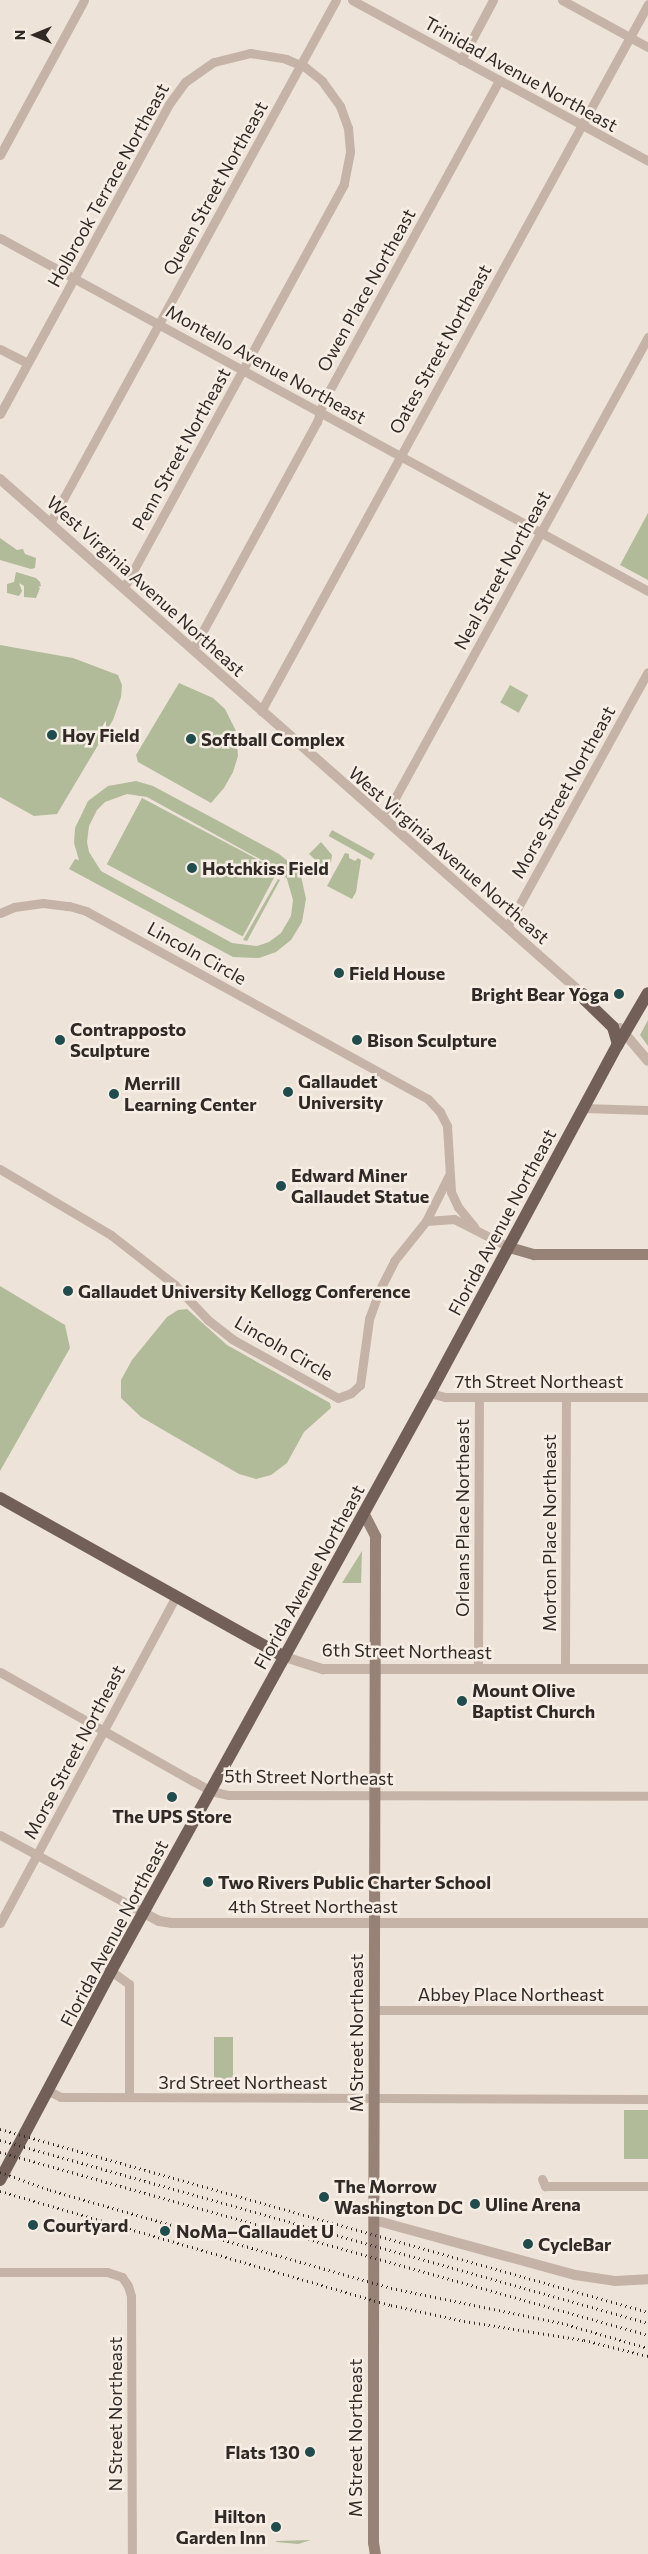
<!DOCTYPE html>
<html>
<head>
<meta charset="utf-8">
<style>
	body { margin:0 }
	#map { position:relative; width:648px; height:2554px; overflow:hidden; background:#eee3d8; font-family:Commissioner,sans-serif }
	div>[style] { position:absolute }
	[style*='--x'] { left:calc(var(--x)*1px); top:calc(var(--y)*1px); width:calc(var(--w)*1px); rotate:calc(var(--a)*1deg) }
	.green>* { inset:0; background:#b1bb9a; transform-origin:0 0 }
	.minor>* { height:9px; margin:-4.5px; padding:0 4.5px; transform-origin:4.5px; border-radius:4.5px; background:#c4b3a6 }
	.tertiary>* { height:10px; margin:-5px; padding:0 5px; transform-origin:5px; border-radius:5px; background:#c4b3a6 }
	.secondary>* { height:11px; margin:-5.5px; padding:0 5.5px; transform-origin:5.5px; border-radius:5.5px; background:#978278 }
	.primary>* { height:12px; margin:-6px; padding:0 6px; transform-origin:6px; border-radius:6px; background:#726058 }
	.rail>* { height:2.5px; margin-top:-1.25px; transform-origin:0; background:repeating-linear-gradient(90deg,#312926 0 1px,transparent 0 5px) }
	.dots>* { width:14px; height:14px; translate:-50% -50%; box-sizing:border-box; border:2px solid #f6ede4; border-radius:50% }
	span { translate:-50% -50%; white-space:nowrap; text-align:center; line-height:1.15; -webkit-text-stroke:5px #f6ede4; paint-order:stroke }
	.street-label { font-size:18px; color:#312926 }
	.poi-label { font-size:18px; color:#312926; font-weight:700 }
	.left { translate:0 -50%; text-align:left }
	.right { translate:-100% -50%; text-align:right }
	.north { position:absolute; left:10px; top:10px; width:50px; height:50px; -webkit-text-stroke:4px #f6ede4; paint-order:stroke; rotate:270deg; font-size:14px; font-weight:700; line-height:20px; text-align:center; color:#312926 }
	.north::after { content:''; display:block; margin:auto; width:18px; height:22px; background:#312926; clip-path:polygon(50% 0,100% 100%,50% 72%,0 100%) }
</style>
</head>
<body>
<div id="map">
	<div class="green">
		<div style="clip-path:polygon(648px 513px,648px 580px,620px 565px)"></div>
		<div style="clip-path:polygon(0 538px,17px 550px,23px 549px,25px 554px,36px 558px,35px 568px,31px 569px,0 560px)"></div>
		<div style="clip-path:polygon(16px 572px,36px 578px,40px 582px,41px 586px,38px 587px,40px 588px,36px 598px,24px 597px,24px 586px,19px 583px,22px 591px,19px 596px,7px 593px,7px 584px,14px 582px)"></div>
		<div style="clip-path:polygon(0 645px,73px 658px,118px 675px,122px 685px,121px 697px,113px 720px,57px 814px,34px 816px,0 797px)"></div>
		<div style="clip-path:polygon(179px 683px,213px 698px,225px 709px,236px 731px,238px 756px,233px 772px,224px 788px,211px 803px,138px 762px,136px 755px)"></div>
		<div style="left:510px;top:685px;width:21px;height:20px;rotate:29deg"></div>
		<div style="clip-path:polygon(evenodd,136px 781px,153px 786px,224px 824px,279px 854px,294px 866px,301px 876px,306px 899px,302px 922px,291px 940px,276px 952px,259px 958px,233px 957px,69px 869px,75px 859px,79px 860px,74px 843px,75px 828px,88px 801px,108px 786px,136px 781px,127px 794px,147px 797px,278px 869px,287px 879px,293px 900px,291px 916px,281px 933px,269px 942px,257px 946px,232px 943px,101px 871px,89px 852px,87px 842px,89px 826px,97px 810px,105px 802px,127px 794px)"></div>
		<div style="left:142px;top:798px;width:154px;height:75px;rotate:28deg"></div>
		<div style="left:332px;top:830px;width:49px;height:7px;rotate:29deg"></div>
		<div style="clip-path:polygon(321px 842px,332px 855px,331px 862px,328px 865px,321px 865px,309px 854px)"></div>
		<div style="clip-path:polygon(345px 853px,349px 854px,349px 858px,355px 861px,358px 858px,361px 860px,356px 892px,352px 899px,327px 886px)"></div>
		<div style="clip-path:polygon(278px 879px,280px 880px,247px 941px,243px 940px)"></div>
		<div style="clip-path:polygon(648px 1020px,648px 1046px,640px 1035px)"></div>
		<div style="clip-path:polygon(0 1286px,65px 1325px,70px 1348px,0 1471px)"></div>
		<div style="clip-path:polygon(187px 1309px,227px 1345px,330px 1403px,331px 1408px,304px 1432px,287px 1463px,271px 1475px,256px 1479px,239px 1474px,141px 1417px,121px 1398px,121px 1380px,132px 1360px,167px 1317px,178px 1310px)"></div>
		<div style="clip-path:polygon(362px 1551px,361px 1583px,342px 1583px)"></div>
		<div style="left:214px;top:2037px;width:19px;height:42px"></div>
		<div style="left:624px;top:2110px;width:24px;height:49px"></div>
		<div style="clip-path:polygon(311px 2540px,298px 2544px,276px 2542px,276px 2541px)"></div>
	</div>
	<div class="minor">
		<div style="--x:352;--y:0;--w:337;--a:28.5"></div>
		<div style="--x:562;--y:0;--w:98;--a:28.7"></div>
		<div style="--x:461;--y:60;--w:68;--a:-61.9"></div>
		<div style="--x:0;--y:155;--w:176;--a:-61.5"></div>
		<div style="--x:0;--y:238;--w:738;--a:28.58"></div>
		<div style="--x:0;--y:349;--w:30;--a:27"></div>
		<div style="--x:0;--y:414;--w:353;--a:-61.4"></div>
		<div style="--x:169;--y:104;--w:27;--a:-54"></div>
		<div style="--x:185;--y:82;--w:35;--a:-35"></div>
		<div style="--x:214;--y:62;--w:37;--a:-14"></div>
		<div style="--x:250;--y:53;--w:36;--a:9"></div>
		<div style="--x:286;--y:59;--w:21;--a:23"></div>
		<div style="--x:305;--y:67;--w:22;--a:39"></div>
		<div style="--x:322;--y:81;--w:31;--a:54"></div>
		<div style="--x:340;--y:106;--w:23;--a:70"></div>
		<div style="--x:348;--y:128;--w:24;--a:85"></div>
		<div style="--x:350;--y:152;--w:33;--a:101"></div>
		<div style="--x:344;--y:184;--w:460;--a:118.6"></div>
		<div style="--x:50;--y:523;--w:596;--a:-61.33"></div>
		<div style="--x:193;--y:649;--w:259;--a:-61.4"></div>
		<div style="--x:317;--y:422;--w:21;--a:-73"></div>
		<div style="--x:323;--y:402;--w:367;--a:-61.3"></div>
		<div style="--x:261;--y:711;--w:806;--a:-61.3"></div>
		<div style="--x:384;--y:818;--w:549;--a:-61.24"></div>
		<div style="--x:0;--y:913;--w:15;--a:-23"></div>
		<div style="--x:14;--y:907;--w:29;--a:-8"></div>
		<div style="--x:43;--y:903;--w:26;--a:7"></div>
		<div style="--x:69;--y:906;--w:18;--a:16"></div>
		<div style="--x:86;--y:911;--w:390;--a:28.8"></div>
		<div style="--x:428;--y:1099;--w:18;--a:47"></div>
		<div style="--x:440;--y:1112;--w:16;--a:63"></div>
		<div style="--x:447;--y:1126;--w:66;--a:86.5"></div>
		<div style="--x:451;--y:1192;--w:17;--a:65"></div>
		<div style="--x:458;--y:1207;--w:26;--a:51"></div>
		<div style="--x:507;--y:927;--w:291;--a:-61.1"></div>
		<div style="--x:583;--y:1108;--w:65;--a:1.8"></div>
		<div style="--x:0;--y:1169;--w:129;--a:30.7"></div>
		<div style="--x:111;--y:1235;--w:81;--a:38"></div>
		<div style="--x:175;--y:1285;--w:48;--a:46.7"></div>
		<div style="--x:208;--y:1320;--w:31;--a:38"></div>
		<div style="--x:232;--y:1339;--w:121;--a:29.1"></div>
		<div style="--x:338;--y:1398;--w:14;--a:-21"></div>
		<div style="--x:351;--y:1393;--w:12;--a:-42"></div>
		<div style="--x:360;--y:1385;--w:67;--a:-82.2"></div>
		<div style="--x:369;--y:1319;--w:30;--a:-70"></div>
		<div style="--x:379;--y:1291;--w:34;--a:-63"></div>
		<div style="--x:394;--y:1261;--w:51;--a:-51.3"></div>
		<div style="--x:426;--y:1221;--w:51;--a:-63.4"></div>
		<div style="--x:426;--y:1221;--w:28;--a:-4"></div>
		<div style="--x:454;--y:1219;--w:62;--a:27"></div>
		<div style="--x:430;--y:1393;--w:16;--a:15"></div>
		<div style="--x:445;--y:1397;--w:203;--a:0"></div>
		<div style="--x:478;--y:1669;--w:272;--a:-89.8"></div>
		<div style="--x:565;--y:1669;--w:272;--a:-89.8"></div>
		<div style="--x:0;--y:1672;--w:222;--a:29.5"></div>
		<div style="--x:193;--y:1781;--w:21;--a:29"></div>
		<div style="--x:211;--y:1791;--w:18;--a:13"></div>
		<div style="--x:229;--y:1795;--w:419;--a:0.1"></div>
		<div style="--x:0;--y:1835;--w:164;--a:28.4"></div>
		<div style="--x:0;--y:1923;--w:371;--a:-61.7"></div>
		<div style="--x:111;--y:1971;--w:22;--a:36"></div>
		<div style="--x:129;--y:1984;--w:113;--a:90"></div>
		<div style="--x:374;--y:2010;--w:274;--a:0"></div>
		<div style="--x:49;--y:2091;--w:13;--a:27"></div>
		<div style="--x:61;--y:2097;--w:18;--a:0"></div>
		<div style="--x:79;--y:2097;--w:569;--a:0.2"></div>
		<div style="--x:542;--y:2179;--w:8;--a:67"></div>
		<div style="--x:545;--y:2186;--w:103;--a:0"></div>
		<div style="--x:0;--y:2272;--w:107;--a:0"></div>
		<div style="--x:107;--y:2272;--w:16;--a:18"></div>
		<div style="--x:122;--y:2277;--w:11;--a:56"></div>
		<div style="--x:128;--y:2286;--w:10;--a:73"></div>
		<div style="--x:131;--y:2296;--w:258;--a:89.8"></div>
	</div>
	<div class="tertiary">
		<div style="--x:0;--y:479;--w:784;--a:41.48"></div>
		<div style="--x:620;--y:1028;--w:43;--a:49.7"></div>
		<div style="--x:285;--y:1657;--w:40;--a:18"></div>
		<div style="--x:323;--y:1669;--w:325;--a:0"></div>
		<div style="--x:144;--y:1913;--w:17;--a:28"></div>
		<div style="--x:159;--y:1921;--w:12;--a:9"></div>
		<div style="--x:171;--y:1923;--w:477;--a:0"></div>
		<div style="--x:374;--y:2220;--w:208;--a:15.3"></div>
		<div style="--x:575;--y:2275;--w:40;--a:8.5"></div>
		<div style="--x:615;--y:2281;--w:33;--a:-3"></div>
	</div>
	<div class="secondary">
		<div style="--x:509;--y:1247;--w:26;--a:16"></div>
		<div style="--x:534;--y:1254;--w:114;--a:0"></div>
		<div style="--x:364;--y:1514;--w:25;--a:63"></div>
		<div style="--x:375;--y:1536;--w:815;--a:90.14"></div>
		<div style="--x:373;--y:2351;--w:191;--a:90"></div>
		<div style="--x:373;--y:2542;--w:12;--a:81"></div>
	</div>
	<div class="primary">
		<div style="--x:583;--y:994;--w:6;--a:72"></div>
		<div style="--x:585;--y:1000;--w:39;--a:44"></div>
		<div style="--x:613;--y:1027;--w:18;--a:74"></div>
		<div style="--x:0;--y:1498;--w:326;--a:29.2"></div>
		<div style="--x:0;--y:2180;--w:237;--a:-62"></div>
		<div style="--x:111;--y:1971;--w:660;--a:-61.11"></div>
		<div style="--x:430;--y:1393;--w:394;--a:-61.7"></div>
		<div style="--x:617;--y:1046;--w:61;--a:-59.7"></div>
	</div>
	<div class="rail">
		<div style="--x:0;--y:2129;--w:673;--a:15.77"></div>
		<div style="--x:0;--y:2140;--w:673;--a:15.77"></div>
		<div style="--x:0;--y:2152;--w:673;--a:15.77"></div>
		<div style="--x:0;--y:2172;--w:53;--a:19.8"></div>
		<div style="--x:50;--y:2190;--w:355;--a:16"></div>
		<div style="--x:391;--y:2288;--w:175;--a:11.6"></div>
		<div style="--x:562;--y:2323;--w:90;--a:16.2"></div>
		<div style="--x:0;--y:2191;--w:407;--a:16.3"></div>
		<div style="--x:391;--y:2305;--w:75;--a:12.4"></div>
		<div style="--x:464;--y:2321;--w:121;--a:9"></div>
		<div style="--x:584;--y:2340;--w:66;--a:14"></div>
	</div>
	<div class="dots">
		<div style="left:52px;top:735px;background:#204c4e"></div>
		<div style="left:191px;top:739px;background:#204c4e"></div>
		<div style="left:192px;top:868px;background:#204c4e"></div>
		<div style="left:339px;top:973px;background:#204c4e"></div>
		<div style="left:619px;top:994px;background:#204c4e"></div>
		<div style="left:60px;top:1040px;background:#204c4e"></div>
		<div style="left:357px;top:1040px;background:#204c4e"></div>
		<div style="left:288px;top:1092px;background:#204c4e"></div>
		<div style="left:114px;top:1094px;background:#204c4e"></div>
		<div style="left:281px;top:1186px;background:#204c4e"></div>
		<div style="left:68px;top:1291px;background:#204c4e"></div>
		<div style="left:462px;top:1701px;background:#204c4e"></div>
		<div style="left:172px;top:1797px;background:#204c4e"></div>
		<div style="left:208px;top:1882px;background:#204c4e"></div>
		<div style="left:324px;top:2197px;background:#204c4e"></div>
		<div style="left:475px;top:2204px;background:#204c4e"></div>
		<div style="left:33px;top:2225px;background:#204c4e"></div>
		<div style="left:165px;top:2231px;background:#204c4e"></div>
		<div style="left:528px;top:2244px;background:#204c4e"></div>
		<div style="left:310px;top:2452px;background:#204c4e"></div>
		<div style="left:276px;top:2527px;background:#204c4e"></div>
	</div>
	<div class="street-label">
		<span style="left:521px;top:74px;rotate:29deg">Trinidad Avenue Northeast</span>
		<span style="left:108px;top:185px;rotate:-61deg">Holbrook Terrace Northeast</span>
		<span style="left:215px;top:188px;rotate:-61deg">Queen Street Northeast</span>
		<span style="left:366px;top:290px;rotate:-61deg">Owen Place Northeast</span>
		<span style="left:440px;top:349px;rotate:-61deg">Oates Street Northeast</span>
		<span style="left:266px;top:364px;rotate:29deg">Montello Avenue Northeast</span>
		<span style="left:181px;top:449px;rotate:-61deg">Penn Street Northeast</span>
		<span style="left:502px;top:570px;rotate:-61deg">Neal Street Northeast</span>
		<span style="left:146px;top:586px;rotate:42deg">West Virginia Avenue Northeast</span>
		<span style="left:563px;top:792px;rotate:-61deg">Morse Street Northeast</span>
		<span style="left:449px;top:855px;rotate:41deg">West Virginia Avenue Northeast</span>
		<span style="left:197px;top:953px;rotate:29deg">Lincoln Circle</span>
		<span style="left:502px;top:1222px;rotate:-62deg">Florida Avenue Northeast</span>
		<span style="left:284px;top:1348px;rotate:30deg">Lincoln Circle</span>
		<span style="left:539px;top:1381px">7th Street Northeast</span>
		<span style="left:462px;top:1518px;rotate:-90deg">Orleans Place Northeast</span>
		<span style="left:549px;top:1533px;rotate:-90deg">Morton Place Northeast</span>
		<span style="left:309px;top:1577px;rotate:-61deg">Florida Avenue Northeast</span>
		<span style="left:407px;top:1651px;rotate:1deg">6th Street Northeast</span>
		<span style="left:74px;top:1752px;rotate:-62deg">Morse Street Northeast</span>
		<span style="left:309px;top:1777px;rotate:1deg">5th Street Northeast</span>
		<span style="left:313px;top:1906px">4th Street Northeast</span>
		<span style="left:114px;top:1933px;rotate:-62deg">Florida Avenue Northeast</span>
		<span style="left:511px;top:1994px">Abbey Place Northeast</span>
		<span style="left:356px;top:2033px;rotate:-90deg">M Street Northeast</span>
		<span style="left:243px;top:2082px">3rd Street Northeast</span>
		<span style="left:115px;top:2414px;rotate:-90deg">N Street Northeast</span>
		<span style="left:355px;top:2438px;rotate:-90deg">M Street Northeast</span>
	</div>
	<div class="poi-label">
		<span class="left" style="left:62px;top:735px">Hoy Field</span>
		<span class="left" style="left:201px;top:739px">Softball Complex</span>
		<span class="left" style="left:202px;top:868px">Hotchkiss Field</span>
		<span class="left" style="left:349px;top:973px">Field House</span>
		<span class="right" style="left:609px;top:994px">Bright Bear Yoga</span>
		<span class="left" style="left:70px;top:1040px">Contrapposto<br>Sculpture</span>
		<span class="left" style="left:367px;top:1040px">Bison Sculpture</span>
		<span class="left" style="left:298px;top:1092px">Gallaudet<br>University</span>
		<span class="left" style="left:124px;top:1094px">Merrill<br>Learning Center</span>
		<span class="left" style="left:291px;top:1186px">Edward Miner<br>Gallaudet Statue</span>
		<span class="left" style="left:78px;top:1291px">Gallaudet University Kellogg Conference</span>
		<span class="left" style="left:472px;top:1701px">Mount Olive<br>Baptist Church</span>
		<span style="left:172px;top:1816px">The UPS Store</span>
		<span class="left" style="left:218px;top:1882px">Two Rivers Public Charter School</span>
		<span class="left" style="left:334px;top:2197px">The Morrow<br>Washington DC</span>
		<span class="left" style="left:485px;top:2204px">Uline Arena</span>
		<span class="left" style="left:43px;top:2225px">Courtyard</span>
		<span class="left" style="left:176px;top:2231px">NoMa–Gallaudet U</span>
		<span class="left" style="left:538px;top:2244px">CycleBar</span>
		<span class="right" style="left:300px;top:2452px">Flats 130</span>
		<span class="right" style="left:266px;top:2527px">Hilton<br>Garden Inn</span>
	</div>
	<div class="north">N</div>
</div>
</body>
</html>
